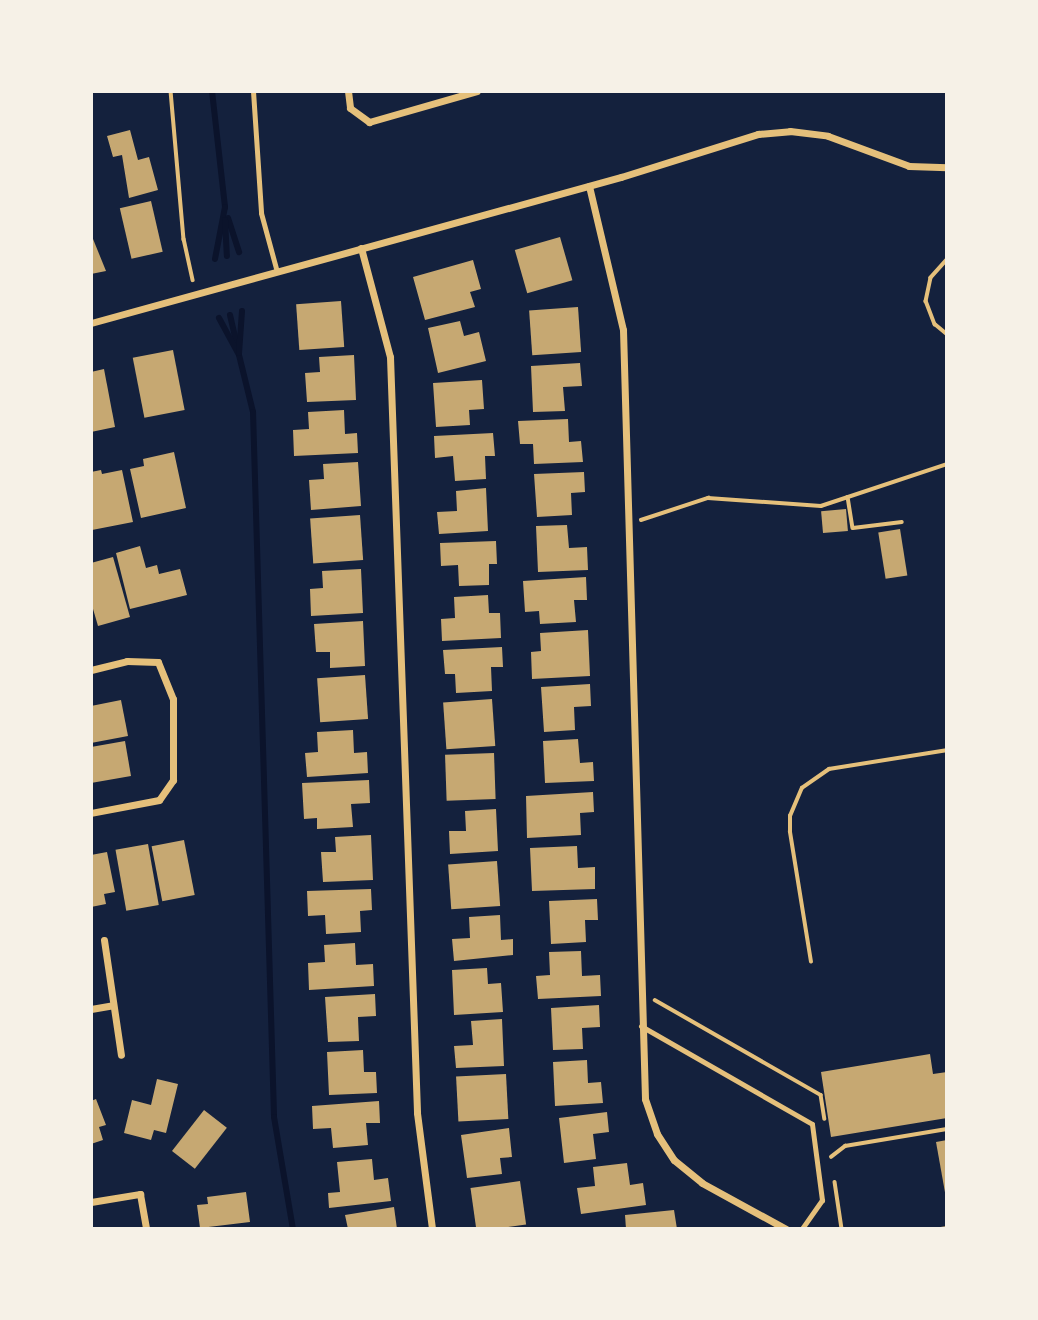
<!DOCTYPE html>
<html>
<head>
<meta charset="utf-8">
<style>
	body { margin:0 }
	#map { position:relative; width:1038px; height:1320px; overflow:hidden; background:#14213d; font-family:"Asap Condensed",sans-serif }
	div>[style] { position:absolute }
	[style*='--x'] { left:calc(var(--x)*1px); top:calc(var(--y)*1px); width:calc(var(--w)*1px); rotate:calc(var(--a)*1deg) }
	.stream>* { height:6px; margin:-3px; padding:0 3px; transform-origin:3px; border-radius:3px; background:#0b132b }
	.building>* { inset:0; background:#c6a872; transform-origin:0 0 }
	.path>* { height:3.5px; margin:-1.75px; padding:0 1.75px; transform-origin:1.75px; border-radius:1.75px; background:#e5c07b }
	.service>* { height:5px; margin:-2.5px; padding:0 2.5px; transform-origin:2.5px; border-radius:2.5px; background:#e5c07b }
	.minor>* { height:7px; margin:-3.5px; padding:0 3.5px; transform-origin:3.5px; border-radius:3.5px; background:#e5c07b }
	span { translate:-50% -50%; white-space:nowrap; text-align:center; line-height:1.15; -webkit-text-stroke:7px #f6f1e7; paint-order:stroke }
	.frame { position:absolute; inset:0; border:93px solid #f6f1e7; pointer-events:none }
</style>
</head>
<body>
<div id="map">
	<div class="stream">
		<div style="--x:212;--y:91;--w:117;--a:83.6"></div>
		<div style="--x:225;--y:207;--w:53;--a:100.9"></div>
		<div style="--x:228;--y:218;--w:36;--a:72"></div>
		<div style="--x:225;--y:220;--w:36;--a:87"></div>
		<div style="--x:230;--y:315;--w:32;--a:77"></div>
		<div style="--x:219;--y:318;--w:42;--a:61.6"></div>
		<div style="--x:239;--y:355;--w:59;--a:76.2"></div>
		<div style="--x:253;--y:412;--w:705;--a:88.29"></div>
		<div style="--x:274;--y:1117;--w:114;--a:80.4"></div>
		<div style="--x:239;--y:353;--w:42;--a:-85.9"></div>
	</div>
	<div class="building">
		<div style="clip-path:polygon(130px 130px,138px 160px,149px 157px,158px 190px,129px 198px,122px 155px,113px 157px,107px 136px)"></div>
		<div style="left:151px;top:201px;width:52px;height:32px;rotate:77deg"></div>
		<div style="left:560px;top:237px;width:45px;height:47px;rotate:74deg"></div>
		<div style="clip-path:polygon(93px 239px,106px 271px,91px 274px,91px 240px)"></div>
		<div style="clip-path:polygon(473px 260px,481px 289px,470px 292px,475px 307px,425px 320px,413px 277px)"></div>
		<div style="left:341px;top:301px;width:46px;height:45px;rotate:86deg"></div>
		<div style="left:578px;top:307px;width:45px;height:49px;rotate:86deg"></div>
		<div style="clip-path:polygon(460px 321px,464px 336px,479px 332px,486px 361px,438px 373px,428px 328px)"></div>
		<div style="left:173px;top:350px;width:61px;height:41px;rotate:79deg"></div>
		<div style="clip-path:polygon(354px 355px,356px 400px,307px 402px,305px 373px,320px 372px,319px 357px)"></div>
		<div style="clip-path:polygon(580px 363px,582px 386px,563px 387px,565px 411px,533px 412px,531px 366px)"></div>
		<div style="clip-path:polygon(104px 369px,115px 427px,91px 432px,91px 372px)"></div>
		<div style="clip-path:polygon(482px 380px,484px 409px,469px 410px,470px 425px,436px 427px,433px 383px)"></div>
		<div style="clip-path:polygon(344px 410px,345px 434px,357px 433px,358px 453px,294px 456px,293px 430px,309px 429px,308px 412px)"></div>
		<div style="clip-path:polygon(568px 419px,569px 442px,581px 441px,583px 462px,534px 464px,533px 444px,520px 444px,518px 421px)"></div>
		<div style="clip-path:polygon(493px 433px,495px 456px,485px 456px,486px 479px,455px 481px,453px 456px,435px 458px,434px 436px)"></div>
		<div style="clip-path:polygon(174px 452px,186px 508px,141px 518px,130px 469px,144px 466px,143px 459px)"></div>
		<div style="clip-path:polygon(358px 462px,361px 506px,311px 510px,309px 480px,324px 479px,323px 464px)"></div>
		<div style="clip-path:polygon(101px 470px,102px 474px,122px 470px,133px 522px,92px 530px,91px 472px)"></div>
		<div style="clip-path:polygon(584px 472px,585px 492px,571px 493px,572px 515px,537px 517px,534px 474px)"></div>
		<div style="clip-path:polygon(486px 488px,488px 531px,439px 534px,437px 512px,457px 511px,456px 491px)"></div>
		<div style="left:846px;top:509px;width:22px;height:25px;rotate:85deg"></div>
		<div style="left:360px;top:515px;width:45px;height:50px;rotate:86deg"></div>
		<div style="clip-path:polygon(567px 525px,569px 548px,587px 547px,588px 570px,538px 572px,536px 526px)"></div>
		<div style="left:900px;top:529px;width:47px;height:22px;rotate:81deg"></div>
		<div style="clip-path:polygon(496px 541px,497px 564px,489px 564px,489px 585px,459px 586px,458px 565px,441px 566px,440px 543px)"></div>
		<div style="clip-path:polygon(140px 546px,146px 568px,157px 565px,159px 574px,180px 569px,187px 595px,130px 609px,116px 553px)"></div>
		<div style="clip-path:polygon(113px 557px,130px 617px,98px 626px,91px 602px,91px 563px)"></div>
		<div style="clip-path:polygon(361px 569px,363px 613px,311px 616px,310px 589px,323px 588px,322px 571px)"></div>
		<div style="clip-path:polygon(586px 577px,587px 600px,574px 600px,576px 622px,540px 624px,539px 611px,525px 612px,523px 581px)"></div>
		<div style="clip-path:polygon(488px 595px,489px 613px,500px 613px,501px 638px,442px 641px,441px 619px,455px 618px,454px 597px)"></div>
		<div style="clip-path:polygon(363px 621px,365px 666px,330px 668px,330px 652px,316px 652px,314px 624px)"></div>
		<div style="clip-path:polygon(588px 630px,590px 676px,532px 679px,531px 652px,541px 651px,540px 633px)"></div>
		<div style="clip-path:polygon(502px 647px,503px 667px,491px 667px,492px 691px,456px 693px,455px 674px,445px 674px,443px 650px)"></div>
		<div style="left:365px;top:675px;width:44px;height:48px;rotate:86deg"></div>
		<div style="clip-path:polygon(590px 684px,591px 706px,574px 707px,575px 730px,544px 732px,541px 687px)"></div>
		<div style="left:492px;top:699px;width:47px;height:49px;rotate:86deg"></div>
		<div style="clip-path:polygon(121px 700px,128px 736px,91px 743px,91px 706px)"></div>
		<div style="clip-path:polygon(353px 730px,354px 753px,367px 752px,368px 773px,307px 777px,305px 753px,318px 752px,317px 732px)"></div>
		<div style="clip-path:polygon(578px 739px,580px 763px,593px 762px,594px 781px,545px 783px,543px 741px)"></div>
		<div style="clip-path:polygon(125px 741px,131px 776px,91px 783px,91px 747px)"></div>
		<div style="left:494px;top:753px;width:46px;height:49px;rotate:88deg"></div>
		<div style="clip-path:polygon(369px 780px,370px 803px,351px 804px,353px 827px,317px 829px,317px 818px,304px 819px,302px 783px)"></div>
		<div style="clip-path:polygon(593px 792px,594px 812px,580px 813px,581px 835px,527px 838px,526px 796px)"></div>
		<div style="clip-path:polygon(496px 809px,498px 851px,450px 854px,449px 831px,466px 831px,465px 811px)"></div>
		<div style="clip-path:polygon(371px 835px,373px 880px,323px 882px,321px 852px,336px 852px,335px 837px)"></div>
		<div style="left:184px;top:840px;width:56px;height:33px;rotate:79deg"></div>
		<div style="left:148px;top:844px;width:62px;height:33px;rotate:80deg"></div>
		<div style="clip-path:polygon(577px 846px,578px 868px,595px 867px,595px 889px,532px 891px,530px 848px)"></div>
		<div style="clip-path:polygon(107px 852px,115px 892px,104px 894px,106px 904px,91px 907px,91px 855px)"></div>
		<div style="left:497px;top:861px;width:45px;height:49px;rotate:86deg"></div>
		<div style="clip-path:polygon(371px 889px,372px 910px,360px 911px,361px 932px,326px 934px,325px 915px,308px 916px,307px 891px)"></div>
		<div style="clip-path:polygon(597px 899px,598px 920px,585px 920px,586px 942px,551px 944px,549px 901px)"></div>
		<div style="clip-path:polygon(500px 915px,501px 940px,513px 939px,513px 955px,454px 961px,452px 939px,470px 938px,469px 917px)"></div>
		<div style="clip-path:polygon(355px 943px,356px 965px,373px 964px,374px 986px,309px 990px,308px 963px,325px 962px,324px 945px)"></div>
		<div style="clip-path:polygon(581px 951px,582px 976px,600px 975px,601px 996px,538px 999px,536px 976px,550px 975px,549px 952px)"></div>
		<div style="clip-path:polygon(487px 968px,488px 984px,501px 983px,503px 1012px,454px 1015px,452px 970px)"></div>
		<div style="clip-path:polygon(375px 994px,376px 1016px,358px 1017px,359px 1041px,328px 1042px,325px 997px)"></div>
		<div style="clip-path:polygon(599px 1005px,600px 1027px,582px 1028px,583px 1049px,553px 1050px,551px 1008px)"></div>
		<div style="clip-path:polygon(502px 1019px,504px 1066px,456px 1068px,454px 1046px,473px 1045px,471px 1021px)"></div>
		<div style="clip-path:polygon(363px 1050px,364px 1072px,376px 1072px,377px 1093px,329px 1095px,327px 1052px)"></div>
		<div style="clip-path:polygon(930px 1054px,933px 1074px,947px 1072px,947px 1118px,831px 1137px,821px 1072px)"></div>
		<div style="clip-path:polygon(587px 1060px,588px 1083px,601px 1082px,603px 1103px,555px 1106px,553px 1062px)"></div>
		<div style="left:506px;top:1074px;width:45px;height:50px;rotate:87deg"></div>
		<div style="clip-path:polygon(157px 1079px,178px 1084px,166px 1133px,154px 1130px,151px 1140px,124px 1133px,132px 1100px,151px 1105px)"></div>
		<div style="clip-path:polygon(96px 1099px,106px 1125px,99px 1127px,103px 1140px,91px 1144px,91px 1101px)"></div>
		<div style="clip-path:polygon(379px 1101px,380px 1123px,366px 1123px,368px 1145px,333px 1148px,331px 1128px,313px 1129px,312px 1106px)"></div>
		<div style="left:204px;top:1110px;width:29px;height:52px;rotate:38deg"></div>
		<div style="clip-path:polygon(607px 1112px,609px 1132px,593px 1134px,596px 1159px,564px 1163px,559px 1118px)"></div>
		<div style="clip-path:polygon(509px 1128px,512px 1157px,500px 1158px,502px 1174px,467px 1178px,461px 1135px)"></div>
		<div style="clip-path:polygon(947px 1140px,947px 1197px,946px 1198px,936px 1142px)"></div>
		<div style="clip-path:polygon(372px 1159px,374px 1180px,388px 1178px,391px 1201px,329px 1208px,328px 1193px,340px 1192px,337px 1162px)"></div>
		<div style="clip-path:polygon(627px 1163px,630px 1185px,643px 1183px,646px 1205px,581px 1214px,577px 1188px,595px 1186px,593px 1167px)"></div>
		<div style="left:520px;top:1181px;width:44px;height:50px;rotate:82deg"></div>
		<div style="clip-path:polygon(246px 1192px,250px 1222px,200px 1228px,197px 1205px,208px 1204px,207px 1197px)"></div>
		<div style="clip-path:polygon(394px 1207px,397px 1229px,348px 1229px,345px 1215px)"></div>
		<div style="clip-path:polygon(674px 1210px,677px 1229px,626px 1229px,625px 1215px)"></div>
	</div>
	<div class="path">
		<div style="--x:171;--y:91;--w:149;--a:85"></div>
		<div style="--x:184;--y:239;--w:42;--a:77.6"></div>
		<div style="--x:947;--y:260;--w:24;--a:132"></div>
		<div style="--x:931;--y:278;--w:24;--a:102"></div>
		<div style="--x:926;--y:301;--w:25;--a:69"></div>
		<div style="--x:935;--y:324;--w:16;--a:40"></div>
		<div style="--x:848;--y:497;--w:31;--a:81"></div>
		<div style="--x:853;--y:528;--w:49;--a:-7"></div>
		<div style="--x:641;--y:520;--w:71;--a:-18.2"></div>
		<div style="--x:708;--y:498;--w:113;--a:4"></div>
		<div style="--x:821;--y:506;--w:133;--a:-18.4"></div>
		<div style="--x:811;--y:962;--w:132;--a:-99.2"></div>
		<div style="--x:790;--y:832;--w:16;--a:-90"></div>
		<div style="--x:790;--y:816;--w:30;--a:-67"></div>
		<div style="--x:802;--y:788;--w:33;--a:-35"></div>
		<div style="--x:829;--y:769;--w:120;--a:-9.1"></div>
		<div style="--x:655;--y:1000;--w:191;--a:29.8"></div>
		<div style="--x:821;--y:1095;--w:24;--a:81"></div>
		<div style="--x:831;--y:1157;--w:18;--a:-38"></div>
		<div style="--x:845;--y:1146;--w:103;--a:-9.5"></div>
		<div style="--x:835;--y:1182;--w:48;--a:81.5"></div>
		<div style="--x:941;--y:1229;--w:6;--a:-9"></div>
	</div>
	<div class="service">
		<div style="--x:253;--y:91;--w:122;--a:86.2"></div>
		<div style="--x:261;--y:213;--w:61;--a:74.8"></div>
		<div style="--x:641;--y:1026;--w:197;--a:29.8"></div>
		<div style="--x:812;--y:1124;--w:77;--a:82.5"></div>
		<div style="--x:822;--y:1200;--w:35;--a:125"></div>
	</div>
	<div class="minor">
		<div style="--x:348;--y:91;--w:17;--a:83"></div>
		<div style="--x:350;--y:108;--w:24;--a:36"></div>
		<div style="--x:369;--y:122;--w:112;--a:-16"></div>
		<div style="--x:589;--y:186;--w:148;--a:76.7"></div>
		<div style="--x:623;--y:330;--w:769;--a:88.36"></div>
		<div style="--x:645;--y:1099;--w:37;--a:71"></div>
		<div style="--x:657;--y:1134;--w:31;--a:57"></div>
		<div style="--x:674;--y:1160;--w:36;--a:39"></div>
		<div style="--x:702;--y:1183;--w:96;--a:28.7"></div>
		<div style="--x:361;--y:248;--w:113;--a:75.1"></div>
		<div style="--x:390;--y:357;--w:756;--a:87.95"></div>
		<div style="--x:417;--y:1113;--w:117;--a:82.6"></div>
		<div style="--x:91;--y:323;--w:550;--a:-15.4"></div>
		<div style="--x:621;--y:177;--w:144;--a:-17.4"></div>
		<div style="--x:758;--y:134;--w:32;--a:-5"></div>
		<div style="--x:790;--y:131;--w:38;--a:7"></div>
		<div style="--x:828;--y:136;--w:86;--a:20.3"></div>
		<div style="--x:909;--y:166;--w:38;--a:2"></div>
		<div style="--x:91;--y:670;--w:37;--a:-14"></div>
		<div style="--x:127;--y:661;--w:31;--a:2"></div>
		<div style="--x:158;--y:662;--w:40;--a:68"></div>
		<div style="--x:173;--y:699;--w:81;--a:90"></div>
		<div style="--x:173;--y:780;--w:24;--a:125"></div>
		<div style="--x:159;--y:800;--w:69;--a:169.2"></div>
		<div style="--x:104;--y:940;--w:116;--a:81.6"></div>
		<div style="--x:91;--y:1009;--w:22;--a:-10"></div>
		<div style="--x:91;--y:1202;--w:50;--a:-9.3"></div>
		<div style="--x:140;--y:1194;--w:36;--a:80"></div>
	</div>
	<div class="frame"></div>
</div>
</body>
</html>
